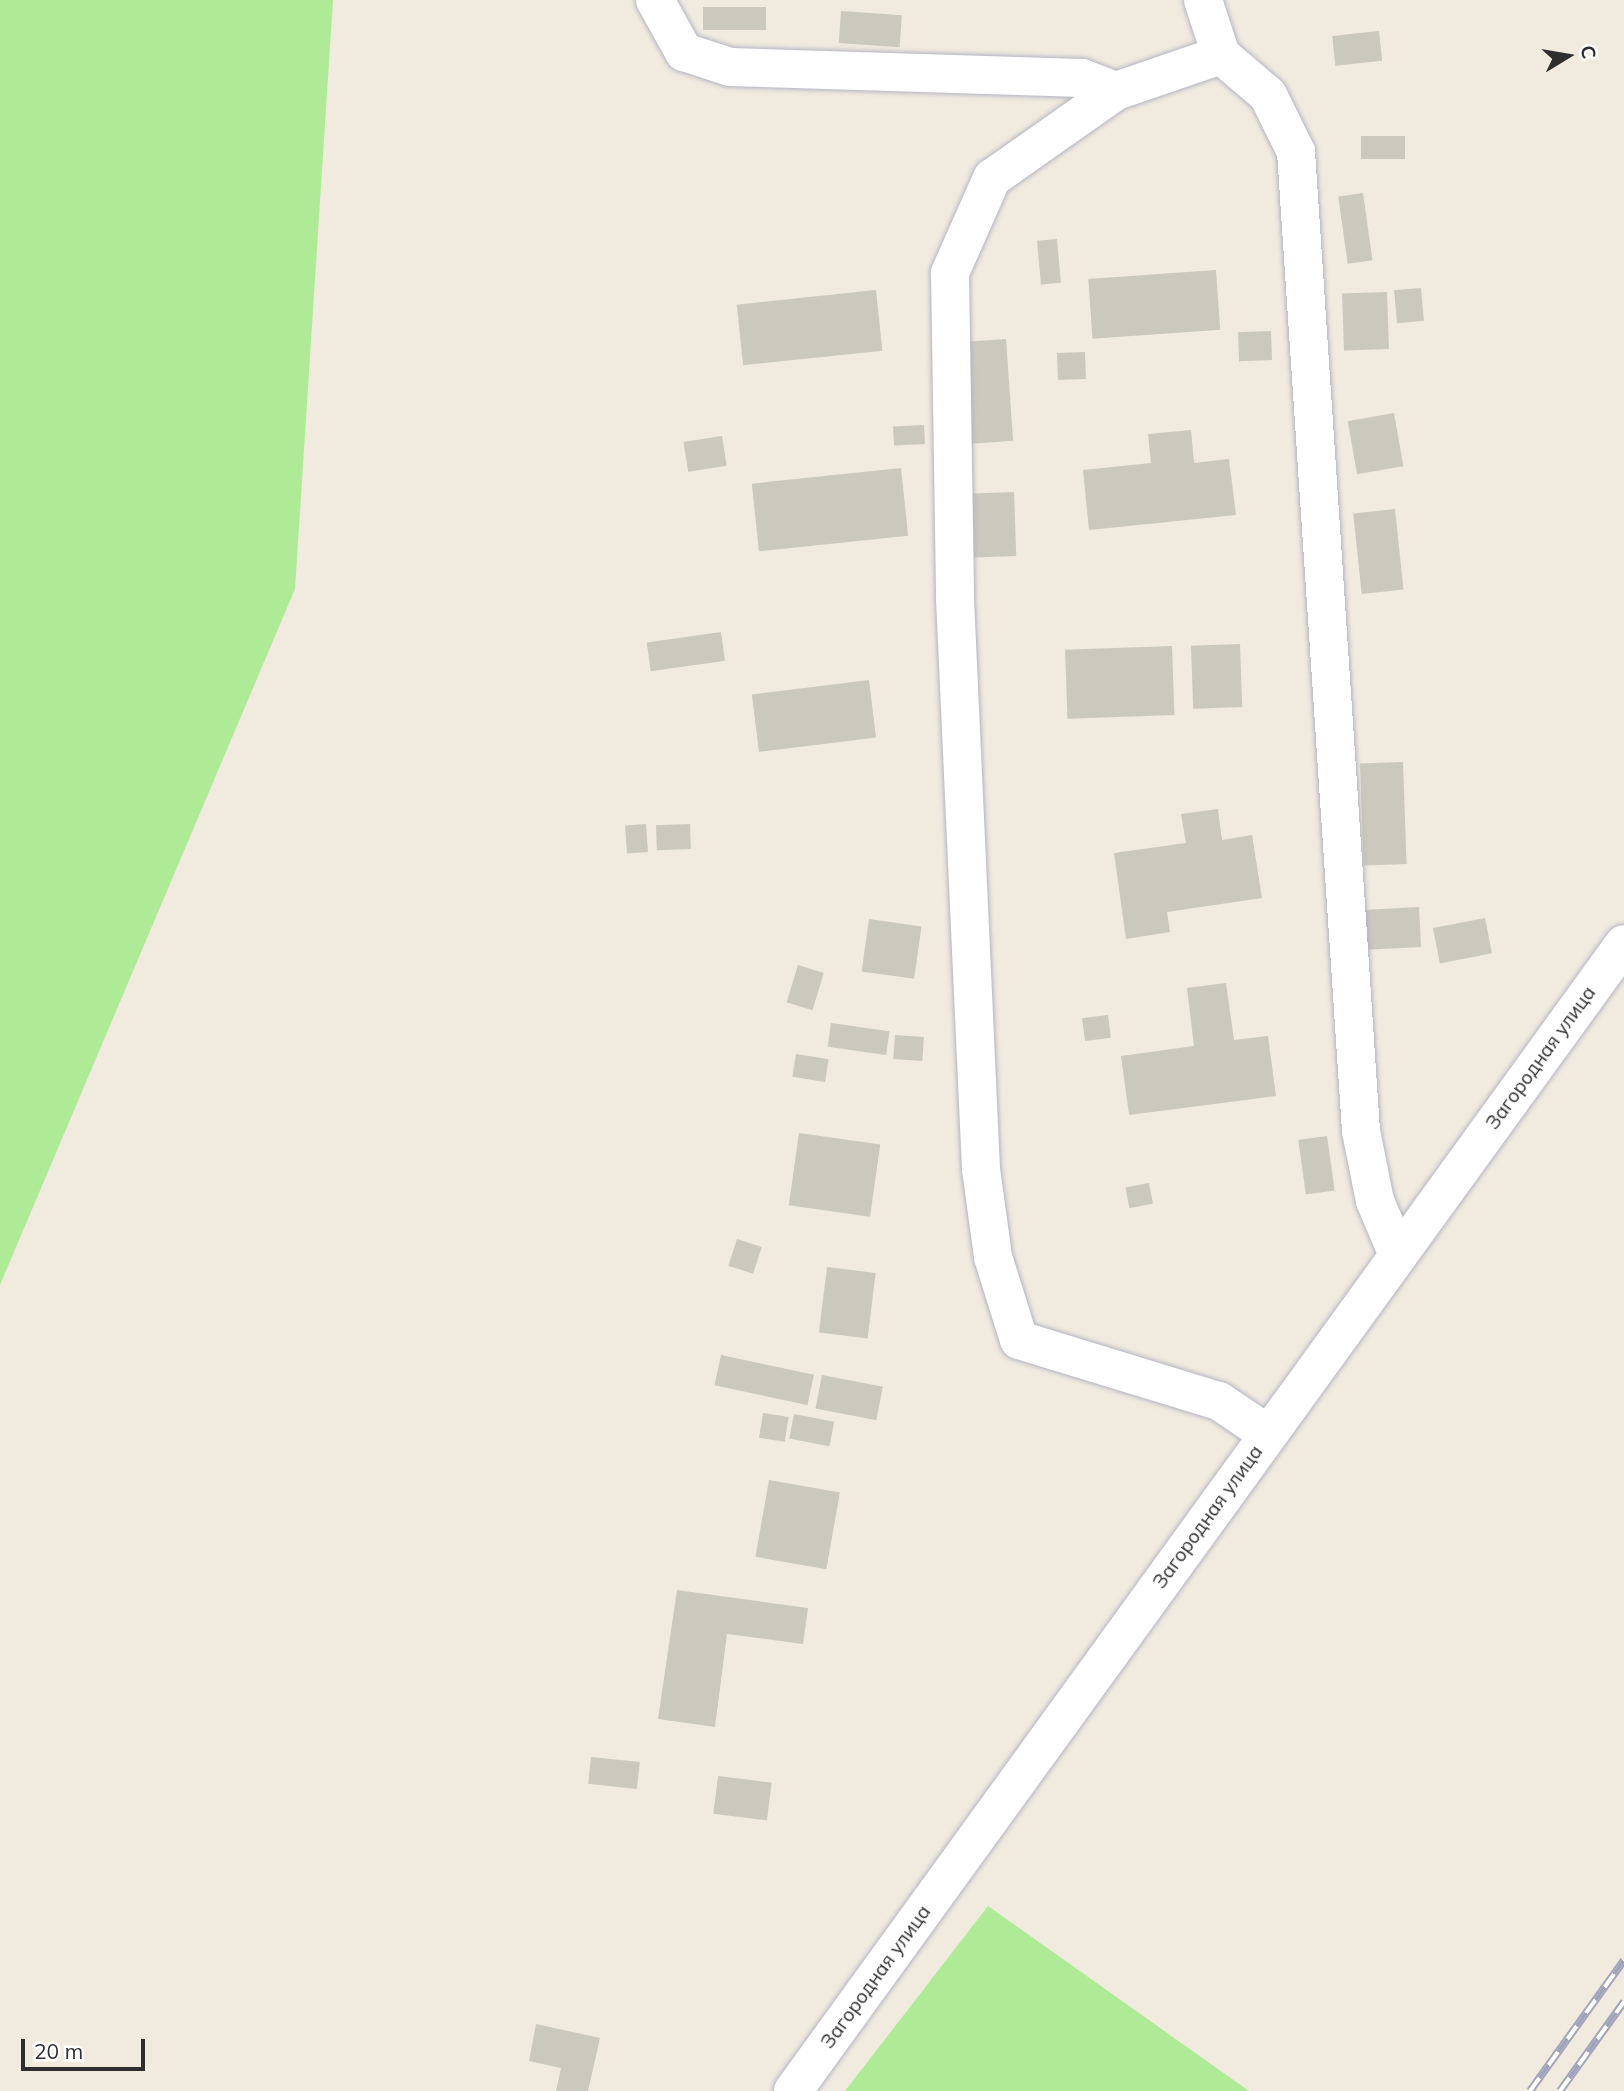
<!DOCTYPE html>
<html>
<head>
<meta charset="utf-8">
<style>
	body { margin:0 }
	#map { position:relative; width:1624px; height:2091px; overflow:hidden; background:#f0eadf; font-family:Mulish,sans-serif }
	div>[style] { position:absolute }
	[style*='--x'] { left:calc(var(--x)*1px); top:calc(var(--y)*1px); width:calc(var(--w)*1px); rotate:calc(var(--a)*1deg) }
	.green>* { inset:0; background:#afeb97 }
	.building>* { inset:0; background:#cbc8be; transform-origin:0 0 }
	.roads { filter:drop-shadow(0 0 2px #b3b5c2) drop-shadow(0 0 2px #b3b5c2) }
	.minor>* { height:38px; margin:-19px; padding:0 19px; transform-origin:19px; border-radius:19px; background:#fff }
	.rail>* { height:8px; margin-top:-4px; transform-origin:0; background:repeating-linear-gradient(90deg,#fff 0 16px,#a1a3ba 0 32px); box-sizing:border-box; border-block:2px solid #a1a3ba }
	span { translate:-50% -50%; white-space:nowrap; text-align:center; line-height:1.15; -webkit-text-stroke:7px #fff; paint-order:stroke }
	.street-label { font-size:19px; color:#2e2e2e }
	.north { position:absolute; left:1533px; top:21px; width:70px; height:70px; -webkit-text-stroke:5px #fff; paint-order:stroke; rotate:79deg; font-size:19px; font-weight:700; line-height:28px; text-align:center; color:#2e2e2e }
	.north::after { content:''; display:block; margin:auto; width:24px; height:32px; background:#2e2e2e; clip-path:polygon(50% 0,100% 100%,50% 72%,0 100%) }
	.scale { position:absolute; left:21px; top:2039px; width:124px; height:32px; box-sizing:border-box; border:4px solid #2e2e2e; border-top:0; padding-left:9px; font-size:21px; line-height:24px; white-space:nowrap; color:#2e2e2e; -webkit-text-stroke:5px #fff; paint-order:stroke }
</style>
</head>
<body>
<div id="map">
	<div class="green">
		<div style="clip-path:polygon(0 0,333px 0,295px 589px,0 1285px)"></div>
		<div style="clip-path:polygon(988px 1906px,1249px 2091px,845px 2091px)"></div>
	</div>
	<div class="building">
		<div style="left:766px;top:7px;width:23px;height:63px;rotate:90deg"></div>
		<div style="left:841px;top:11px;width:61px;height:32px;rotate:4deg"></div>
		<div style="left:1379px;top:31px;width:30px;height:47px;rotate:84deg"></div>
		<div style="left:1361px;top:136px;width:44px;height:23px"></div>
		<div style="left:1363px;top:193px;width:68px;height:25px;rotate:82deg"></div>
		<div style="left:1057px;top:239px;width:44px;height:20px;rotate:85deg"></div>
		<div style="left:1216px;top:270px;width:60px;height:128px;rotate:86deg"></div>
		<div style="left:1421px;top:288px;width:33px;height:27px;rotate:85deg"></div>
		<div style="left:876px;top:290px;width:61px;height:140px;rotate:84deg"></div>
		<div style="left:1387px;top:292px;width:57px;height:45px;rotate:88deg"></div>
		<div style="left:1271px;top:331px;width:29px;height:33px;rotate:88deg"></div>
		<div style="left:1006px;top:339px;width:102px;height:49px;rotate:86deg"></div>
		<div style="left:1085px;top:352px;width:27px;height:28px;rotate:88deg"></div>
		<div style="left:1394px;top:413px;width:54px;height:47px;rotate:80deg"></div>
		<div style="left:924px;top:425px;width:19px;height:31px;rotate:87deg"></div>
		<div style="clip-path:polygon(1191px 430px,1194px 463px,1229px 459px,1236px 515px,1089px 530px,1083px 470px,1151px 463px,1148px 434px)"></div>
		<div style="left:722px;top:436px;width:30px;height:39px;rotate:81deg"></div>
		<div style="left:901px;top:468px;width:68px;height:150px;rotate:84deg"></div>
		<div style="left:1014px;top:492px;width:64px;height:42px;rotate:88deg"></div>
		<div style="left:1395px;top:509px;width:81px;height:42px;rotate:84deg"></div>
		<div style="left:721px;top:632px;width:29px;height:75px;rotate:82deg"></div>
		<div style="left:1240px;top:644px;width:63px;height:49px;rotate:88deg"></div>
		<div style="left:1172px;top:646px;width:69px;height:107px;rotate:88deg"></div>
		<div style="left:869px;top:680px;width:58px;height:118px;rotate:83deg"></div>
		<div style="left:1403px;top:762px;width:102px;height:43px;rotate:88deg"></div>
		<div style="clip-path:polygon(1218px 809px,1222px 840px,1252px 835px,1262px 898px,1167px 912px,1170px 932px,1126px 939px,1114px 853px,1186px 843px,1181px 814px)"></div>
		<div style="left:646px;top:824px;width:28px;height:21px;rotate:86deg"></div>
		<div style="left:690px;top:824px;width:25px;height:34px;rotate:88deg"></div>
		<div style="left:1419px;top:907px;width:40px;height:60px;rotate:87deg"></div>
		<div style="left:1485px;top:918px;width:36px;height:53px;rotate:79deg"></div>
		<div style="left:869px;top:919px;width:53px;height:53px;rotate:8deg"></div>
		<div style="left:798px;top:965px;width:27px;height:39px;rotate:17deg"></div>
		<div style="clip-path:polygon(1226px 983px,1234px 1040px,1268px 1036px,1276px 1096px,1129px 1115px,1121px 1056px,1194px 1046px,1187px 988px)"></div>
		<div style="left:1108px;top:1015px;width:23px;height:26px;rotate:83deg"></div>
		<div style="left:831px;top:1023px;width:59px;height:24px;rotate:8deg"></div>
		<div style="left:895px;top:1035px;width:29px;height:24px;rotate:4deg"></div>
		<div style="left:796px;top:1054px;width:33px;height:23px;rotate:9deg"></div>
		<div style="left:799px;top:1133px;width:82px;height:73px;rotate:8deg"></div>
		<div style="left:1327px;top:1136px;width:55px;height:29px;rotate:82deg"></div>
		<div style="left:1149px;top:1183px;width:21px;height:24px;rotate:79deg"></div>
		<div style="left:737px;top:1239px;width:26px;height:28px;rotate:18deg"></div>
		<div style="left:827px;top:1267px;width:49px;height:66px;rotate:7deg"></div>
		<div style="left:721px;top:1355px;width:95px;height:31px;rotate:12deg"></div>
		<div style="left:822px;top:1375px;width:62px;height:34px;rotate:11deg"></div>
		<div style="left:763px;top:1413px;width:26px;height:25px;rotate:9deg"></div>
		<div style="left:794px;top:1414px;width:41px;height:25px;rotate:11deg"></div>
		<div style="left:769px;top:1480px;width:72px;height:78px;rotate:10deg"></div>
		<div style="clip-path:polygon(677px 1590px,808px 1608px,803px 1644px,727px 1634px,715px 1727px,658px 1719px)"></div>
		<div style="left:591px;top:1757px;width:49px;height:27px;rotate:6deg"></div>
		<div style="left:718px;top:1776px;width:54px;height:38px;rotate:7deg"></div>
		<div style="clip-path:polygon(536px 2024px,600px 2038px,588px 2091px,556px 2091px,561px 2068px,529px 2061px)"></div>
	</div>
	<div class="roads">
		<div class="minor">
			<div style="--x:655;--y:0;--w:60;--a:60.9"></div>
			<div style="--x:684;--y:52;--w:48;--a:18.1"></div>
			<div style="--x:730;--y:67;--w:352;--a:1.8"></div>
			<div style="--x:1082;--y:78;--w:36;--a:21"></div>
			<div style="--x:1203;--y:0;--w:58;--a:71.9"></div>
			<div style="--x:1221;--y:55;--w:62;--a:40.4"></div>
			<div style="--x:1268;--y:95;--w:64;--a:63.8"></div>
			<div style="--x:1296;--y:152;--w:981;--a:86.2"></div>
			<div style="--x:1361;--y:1131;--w:71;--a:78.7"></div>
			<div style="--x:1375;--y:1201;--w:59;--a:66.9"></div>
			<div style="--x:1221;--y:55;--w:111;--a:161.1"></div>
			<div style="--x:1116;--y:91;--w:151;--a:144.9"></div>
			<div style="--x:992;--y:178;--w:104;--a:113.9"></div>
			<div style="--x:950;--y:273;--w:326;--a:89.1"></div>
			<div style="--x:955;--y:599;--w:571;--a:87.39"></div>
			<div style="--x:981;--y:1169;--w:89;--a:82.2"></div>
			<div style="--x:993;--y:1257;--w:87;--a:72.6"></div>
			<div style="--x:1019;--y:1340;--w:209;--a:17"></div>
			<div style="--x:1219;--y:1401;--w:59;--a:34"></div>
			<div style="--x:793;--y:2091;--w:1416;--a:-54.08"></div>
		</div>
	</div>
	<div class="rail">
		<div style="--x:1530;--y:2091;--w:161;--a:-54.3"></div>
		<div style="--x:1560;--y:2091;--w:110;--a:-54.3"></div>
	</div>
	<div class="street-label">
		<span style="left:1541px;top:1058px;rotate:-54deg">Загородная улица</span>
		<span style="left:1208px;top:1517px;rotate:-54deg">Загородная улица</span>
		<span style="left:876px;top:1977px;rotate:-54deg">Загородная улица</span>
	</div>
	<div class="north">С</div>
	<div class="scale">20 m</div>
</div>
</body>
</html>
